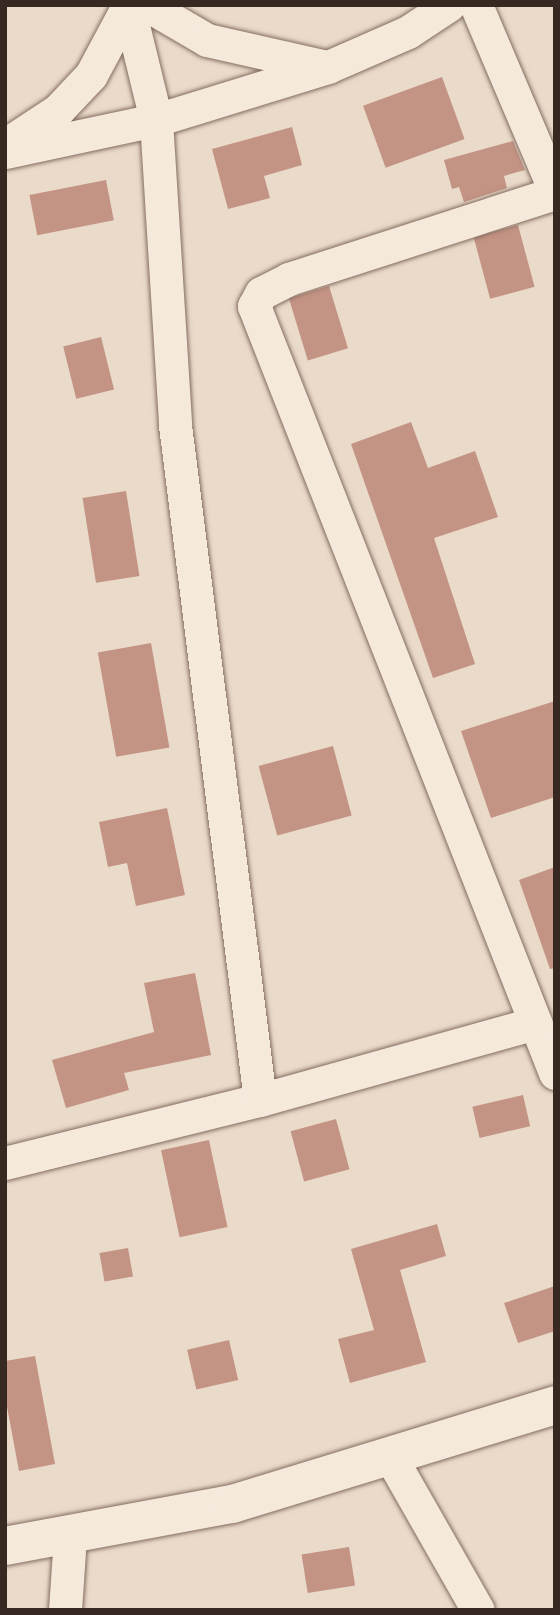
<!DOCTYPE html>
<html>
<head>
<meta charset="utf-8">
<style>
	body { margin:0 }
	#map { position:relative; width:560px; height:1615px; overflow:hidden; background:#eadaca; font-family:"Noto Serif",serif }
	div>[style] { position:absolute }
	[style*='--x'] { left:calc(var(--x)*1px); top:calc(var(--y)*1px); width:calc(var(--w)*1px); rotate:calc(var(--a)*1deg) }
	.building>* { inset:0; background:#c39384; transform-origin:0 0 }
	.roads { filter:drop-shadow(0 0 2px #846d60) drop-shadow(0 0 2px #846d60) }
	.street>* { height:33px; margin:-16.5px; padding:0 16.5px; transform-origin:16.5px; border-radius:16.5px; background:#f5e9dc }
	.secondary>* { height:38px; margin:-19px; padding:0 19px; transform-origin:19px; border-radius:19px; background:#f5e9dc }
	span { translate:-50% -50%; white-space:nowrap; text-align:center; line-height:1.15; -webkit-text-stroke:5px #f2e6d9; paint-order:stroke }
	.frame { position:absolute; inset:0; border:7px solid #372822; pointer-events:none }
</style>
</head>
<body>
<div id="map">
	<div class="building">
		<div style="left:442px;top:77px;width:66px;height:84px;rotate:70deg"></div>
		<div style="clip-path:polygon(292px 127px,302px 165px,264px 176px,270px 198px,228px 209px,212px 149px)"></div>
		<div style="clip-path:polygon(513px 141px,525px 170px,504px 176px,507px 188px,464px 202px,459px 187px,452px 189px,444px 160px)"></div>
		<div style="left:106px;top:180px;width:41px;height:78px;rotate:79deg"></div>
		<div style="left:518px;top:225px;width:64px;height:46px;rotate:75deg"></div>
		<div style="left:329px;top:286px;width:65px;height:42px;rotate:73deg"></div>
		<div style="left:101px;top:337px;width:54px;height:39px;rotate:76deg"></div>
		<div style="clip-path:polygon(411px 422px,428px 468px,475px 451px,498px 517px,434px 538px,475px 664px,433px 678px,351px 444px)"></div>
		<div style="left:126px;top:491px;width:86px;height:44px;rotate:81deg"></div>
		<div style="left:151px;top:643px;width:106px;height:54px;rotate:80deg"></div>
		<div style="clip-path:polygon(555px 701px,555px 797px,491px 818px,461px 731px)"></div>
		<div style="left:333px;top:746px;width:72px;height:77px;rotate:75deg"></div>
		<div style="clip-path:polygon(167px 808px,185px 895px,136px 906px,127px 863px,108px 867px,99px 822px)"></div>
		<div style="clip-path:polygon(555px 867px,555px 968px,550px 969px,519px 880px)"></div>
		<div style="clip-path:polygon(195px 973px,211px 1055px,124px 1073px,129px 1090px,66px 1108px,52px 1060px,154px 1032px,144px 983px)"></div>
		<div style="left:523px;top:1095px;width:32px;height:52px;rotate:77deg"></div>
		<div style="left:336px;top:1119px;width:52px;height:47px;rotate:75deg"></div>
		<div style="left:209px;top:1140px;width:89px;height:49px;rotate:78deg"></div>
		<div style="clip-path:polygon(437px 1224px,446px 1256px,400px 1270px,426px 1362px,350px 1383px,338px 1339px,374px 1330px,351px 1249px)"></div>
		<div style="left:128px;top:1248px;width:29px;height:29px;rotate:80deg"></div>
		<div style="clip-path:polygon(555px 1286px,555px 1331px,518px 1343px,504px 1303px)"></div>
		<div style="left:229px;top:1340px;width:41px;height:43px;rotate:77deg"></div>
		<div style="clip-path:polygon(35px 1356px,55px 1464px,19px 1471px,5px 1396px,5px 1361px)"></div>
		<div style="left:349px;top:1547px;width:39px;height:48px;rotate:81deg"></div>
	</div>
	<div class="roads">
		<div class="street">
			<div style="--x:128;--y:5;--w:118;--a:76.3"></div>
			<div style="--x:156;--y:120;--w:306;--a:86.4"></div>
			<div style="--x:175;--y:425;--w:680;--a:82.82"></div>
			<div style="--x:147;--y:5;--w:69;--a:30.3"></div>
			<div style="--x:207;--y:40;--w:118;--a:12.7"></div>
			<div style="--x:476;--y:5;--w:202;--a:67"></div>
			<div style="--x:5;--y:145;--w:64;--a:-33.4"></div>
			<div style="--x:58;--y:110;--w:48;--a:-46.7"></div>
			<div style="--x:91;--y:75;--w:78;--a:-61.8"></div>
			<div style="--x:5;--y:152;--w:154;--a:-12"></div>
			<div style="--x:156;--y:120;--w:180;--a:-17.1"></div>
			<div style="--x:328;--y:67;--w:87;--a:-23.6"></div>
			<div style="--x:408;--y:32;--w:49;--a:-33.4"></div>
			<div style="--x:555;--y:193;--w:280;--a:162.1"></div>
			<div style="--x:289;--y:279;--w:31;--a:153"></div>
			<div style="--x:261;--y:293;--w:15;--a:118"></div>
			<div style="--x:254;--y:306;--w:824;--a:68.57"></div>
			<div style="--x:5;--y:1163;--w:263;--a:-13.9"></div>
			<div style="--x:260;--y:1100;--w:286;--a:-15.6"></div>
			<div style="--x:390;--y:1456;--w:177;--a:60.3"></div>
			<div style="--x:65;--y:1610;--w:73;--a:-86.1"></div>
		</div>
		<div class="secondary">
			<div style="--x:5;--y:1546;--w:231;--a:-10.5"></div>
			<div style="--x:232;--y:1504;--w:338;--a:-17"></div>
		</div>
	</div>
	<div class="frame"></div>
</div>
</body>
</html>
